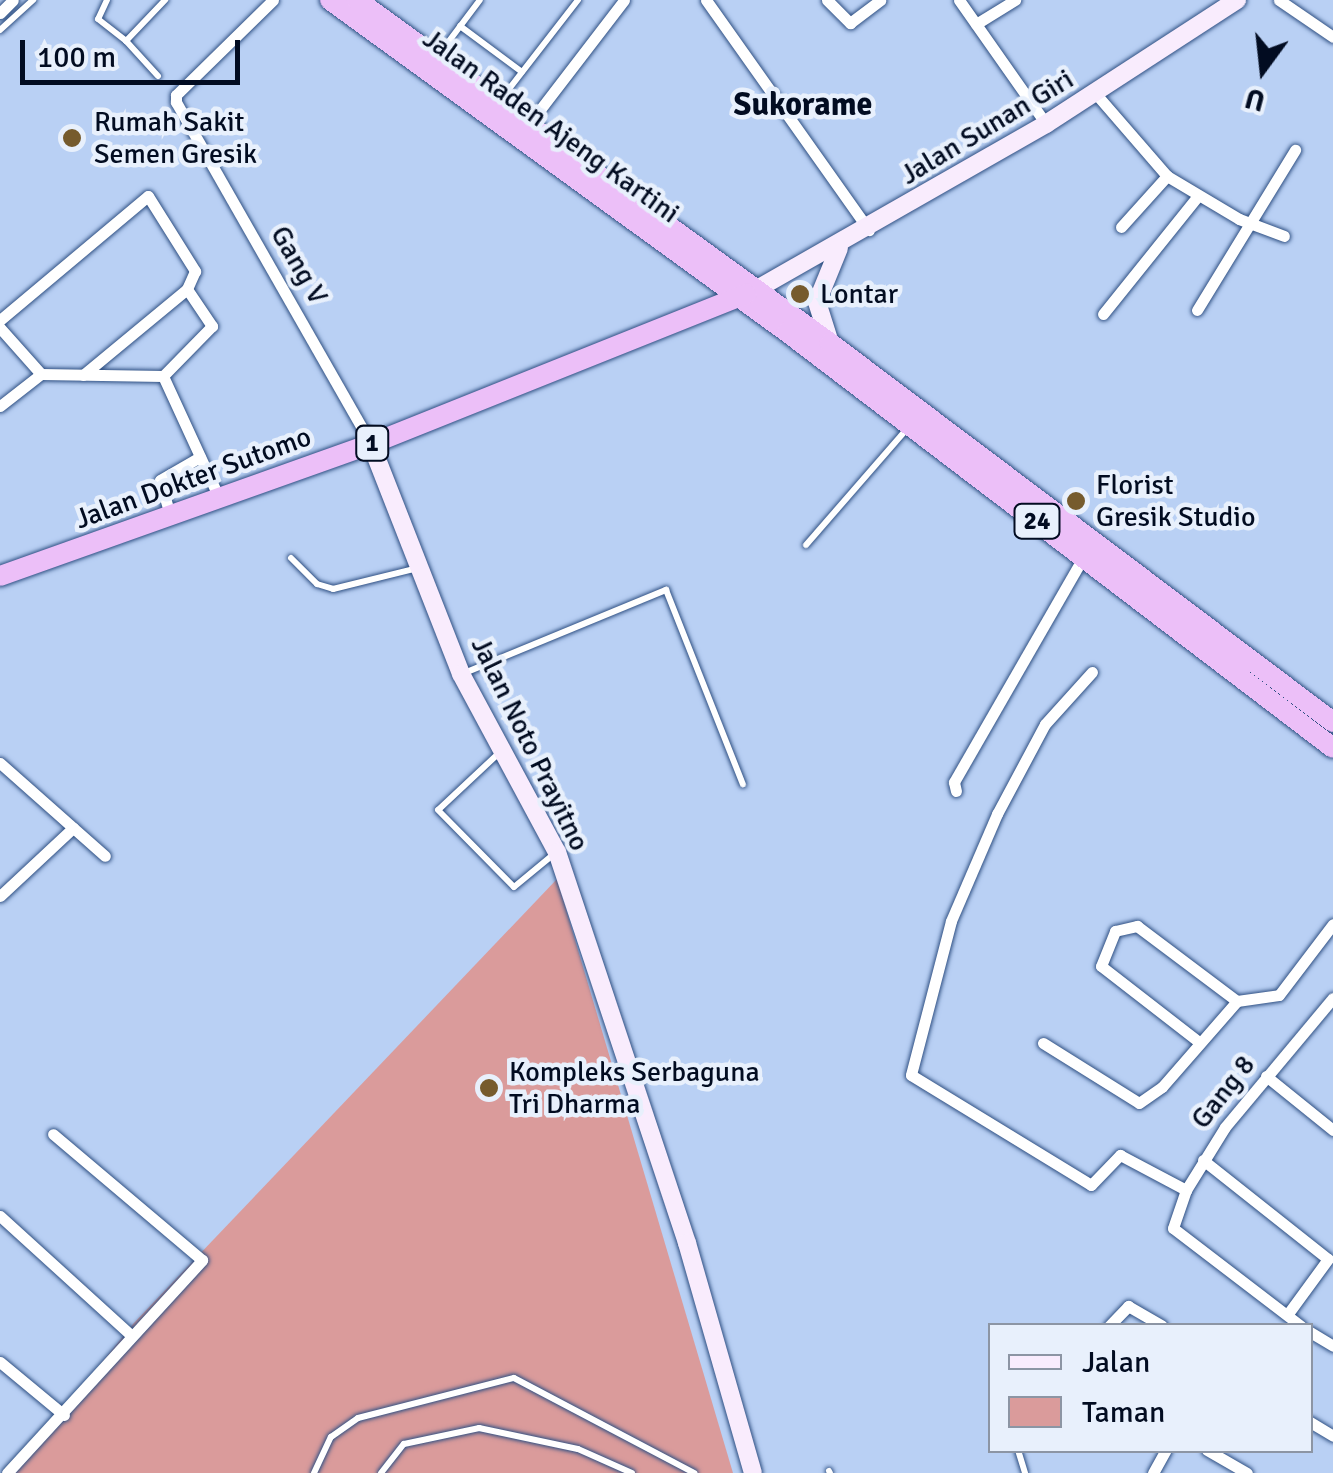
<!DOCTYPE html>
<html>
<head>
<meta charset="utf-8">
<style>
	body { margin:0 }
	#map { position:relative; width:1333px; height:1473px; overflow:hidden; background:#b9d0f4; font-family:Signika,sans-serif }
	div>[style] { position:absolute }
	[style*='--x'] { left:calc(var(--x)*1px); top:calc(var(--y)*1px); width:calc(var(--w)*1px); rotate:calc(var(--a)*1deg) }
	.green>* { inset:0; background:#da9b9b }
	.roads { filter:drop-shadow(0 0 2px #2f5083) drop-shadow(0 0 2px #2f5083) }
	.lane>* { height:6px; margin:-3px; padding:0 3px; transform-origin:3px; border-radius:3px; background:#fff }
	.street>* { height:11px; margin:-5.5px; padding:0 5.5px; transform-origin:5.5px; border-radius:5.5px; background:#fff }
	.secondary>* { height:18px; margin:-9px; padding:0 9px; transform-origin:9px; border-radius:9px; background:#f9ecfd }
	.highway>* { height:20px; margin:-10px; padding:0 10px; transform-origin:10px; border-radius:10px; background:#ecbff8 }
	.dots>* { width:28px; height:28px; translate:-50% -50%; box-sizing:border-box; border:5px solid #e8f0fc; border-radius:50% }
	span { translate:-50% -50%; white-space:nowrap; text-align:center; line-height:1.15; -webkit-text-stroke:9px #e8f0fc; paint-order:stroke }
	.shield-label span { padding:2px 8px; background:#e8f0fc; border:2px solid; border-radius:8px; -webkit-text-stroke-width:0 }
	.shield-label { font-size:25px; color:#020c21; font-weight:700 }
	.poi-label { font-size:28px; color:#020c21 }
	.left { translate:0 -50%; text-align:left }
	.street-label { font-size:28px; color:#020c21 }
	.quarter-label { font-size:32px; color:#020c21; font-weight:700 }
	.legend { position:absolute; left:988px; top:1323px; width:325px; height:130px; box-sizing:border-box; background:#e8f0fc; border:2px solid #8c95a4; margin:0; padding:12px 18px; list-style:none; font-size:30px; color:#020c21 }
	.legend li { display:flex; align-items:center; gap:20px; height:50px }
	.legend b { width:50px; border:2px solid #8c95a4 }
	.north { position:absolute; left:1213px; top:20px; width:100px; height:100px; -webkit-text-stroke:8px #e8f0fc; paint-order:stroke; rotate:195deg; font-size:28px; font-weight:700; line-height:40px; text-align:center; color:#020c21 }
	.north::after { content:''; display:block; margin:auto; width:35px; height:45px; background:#020c21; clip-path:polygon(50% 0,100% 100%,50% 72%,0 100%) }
	.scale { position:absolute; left:20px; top:40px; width:220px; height:45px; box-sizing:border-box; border:5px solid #020c21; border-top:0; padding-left:12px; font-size:30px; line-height:35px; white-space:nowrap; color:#020c21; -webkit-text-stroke:8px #e8f0fc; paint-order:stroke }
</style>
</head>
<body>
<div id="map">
	<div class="green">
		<div style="clip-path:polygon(557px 879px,733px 1473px,12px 1473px,133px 1324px)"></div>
	</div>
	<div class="roads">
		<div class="lane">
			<div style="--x:107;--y:0;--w:21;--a:115"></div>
			<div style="--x:98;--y:19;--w:36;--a:38"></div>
			<div style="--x:460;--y:26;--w:77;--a:36.6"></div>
			<div style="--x:0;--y:30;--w:45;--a:-42.3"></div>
			<div style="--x:440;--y:53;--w:66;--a:-53"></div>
			<div style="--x:158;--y:76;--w:47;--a:-132.4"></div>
			<div style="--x:126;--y:41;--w:57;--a:-46.4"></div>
			<div style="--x:502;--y:98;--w:124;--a:-52.2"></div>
			<div style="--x:806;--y:545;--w:152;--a:-49"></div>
			<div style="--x:291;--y:558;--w:37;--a:45"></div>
			<div style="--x:317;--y:584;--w:17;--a:17"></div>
			<div style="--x:333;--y:589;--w:88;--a:-13.9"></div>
			<div style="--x:462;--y:674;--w:221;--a:-22.4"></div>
			<div style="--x:666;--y:590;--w:209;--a:68.4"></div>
			<div style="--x:499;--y:753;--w:83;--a:136.9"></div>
			<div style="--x:438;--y:810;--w:108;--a:45.4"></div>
			<div style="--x:514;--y:887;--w:52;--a:-39.5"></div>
			<div style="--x:1018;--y:1450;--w:24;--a:73"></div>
			<div style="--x:829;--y:1471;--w:2;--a:63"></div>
			<div style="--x:314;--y:1473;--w:40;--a:-65"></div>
			<div style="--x:331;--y:1437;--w:33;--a:-35"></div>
			<div style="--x:358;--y:1418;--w:161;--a:-14.4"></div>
			<div style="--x:514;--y:1378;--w:204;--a:27.8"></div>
			<div style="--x:381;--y:1473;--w:37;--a:-52"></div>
			<div style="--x:404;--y:1444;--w:77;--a:-12"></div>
			<div style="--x:479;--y:1428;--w:101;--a:12"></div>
			<div style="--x:578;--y:1449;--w:59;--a:24"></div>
		</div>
		<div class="street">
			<div style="--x:273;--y:0;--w:136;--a:135.6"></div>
			<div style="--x:176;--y:95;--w:7;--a:90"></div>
			<div style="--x:176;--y:102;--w:394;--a:60.3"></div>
			<div style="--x:706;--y:0;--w:282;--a:54.7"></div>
			<div style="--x:827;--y:0;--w:33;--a:45"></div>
			<div style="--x:850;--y:23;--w:38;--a:-37"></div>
			<div style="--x:959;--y:0;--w:151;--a:54.9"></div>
			<div style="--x:1279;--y:0;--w:65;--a:34.4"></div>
			<div style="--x:0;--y:13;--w:18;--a:-45"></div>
			<div style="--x:976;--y:24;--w:46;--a:-31.6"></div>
			<div style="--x:1096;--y:94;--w:108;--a:49.1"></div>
			<div style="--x:1167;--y:176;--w:84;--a:30.8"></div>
			<div style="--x:1239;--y:219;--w:48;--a:20.7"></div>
			<div style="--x:529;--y:124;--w:156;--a:-52.5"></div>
			<div style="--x:1121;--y:227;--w:69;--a:-48"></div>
			<div style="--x:1197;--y:310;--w:188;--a:-58.5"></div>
			<div style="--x:1103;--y:314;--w:151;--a:-51.2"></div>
			<div style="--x:0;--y:320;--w:193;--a:-40"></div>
			<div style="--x:148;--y:196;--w:89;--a:57.9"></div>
			<div style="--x:195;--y:271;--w:20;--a:114"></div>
			<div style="--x:187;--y:289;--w:45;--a:56"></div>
			<div style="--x:212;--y:326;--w:70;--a:134.4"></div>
			<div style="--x:163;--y:376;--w:122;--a:-179.1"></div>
			<div style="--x:41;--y:374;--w:62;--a:-131.7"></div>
			<div style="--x:83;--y:375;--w:135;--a:-39.6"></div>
			<div style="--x:163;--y:376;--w:134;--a:65.3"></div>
			<div style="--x:0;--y:406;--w:52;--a:-38"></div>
			<div style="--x:170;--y:515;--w:36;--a:-106"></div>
			<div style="--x:160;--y:480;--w:46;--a:-29.9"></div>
			<div style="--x:1092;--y:672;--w:70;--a:132.1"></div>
			<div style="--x:1045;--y:724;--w:102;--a:118.1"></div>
			<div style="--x:997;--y:814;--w:116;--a:113.3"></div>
			<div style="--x:951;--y:921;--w:159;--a:104.6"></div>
			<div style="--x:911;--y:1075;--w:211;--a:31.4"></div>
			<div style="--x:1091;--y:1185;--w:42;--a:-46"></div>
			<div style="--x:1120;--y:1155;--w:75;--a:27.9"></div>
			<div style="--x:0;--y:763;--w:140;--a:41.5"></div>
			<div style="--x:956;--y:791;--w:9;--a:-103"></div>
			<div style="--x:954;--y:782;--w:261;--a:-60.1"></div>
			<div style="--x:0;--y:896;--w:100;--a:-43"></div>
			<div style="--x:1199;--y:1042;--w:124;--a:-142.2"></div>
			<div style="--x:1101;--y:966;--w:38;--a:-68"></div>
			<div style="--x:1115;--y:931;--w:23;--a:-13"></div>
			<div style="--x:1137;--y:926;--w:125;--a:36.9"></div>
			<div style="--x:1043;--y:1043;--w:113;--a:32"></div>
			<div style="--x:1139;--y:1103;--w:28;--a:-35"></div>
			<div style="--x:1162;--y:1087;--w:114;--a:-48.9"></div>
			<div style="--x:1237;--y:1001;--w:42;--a:-8.1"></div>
			<div style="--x:1279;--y:995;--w:89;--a:-52.7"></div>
			<div style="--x:1266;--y:1076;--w:86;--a:38.9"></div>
			<div style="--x:1203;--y:1160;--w:159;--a:38.4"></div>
			<div style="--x:1328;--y:1259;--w:69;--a:126.2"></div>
			<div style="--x:0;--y:1216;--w:178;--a:42.3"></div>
			<div style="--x:1109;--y:1326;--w:28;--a:-46"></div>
			<div style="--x:1128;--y:1306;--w:39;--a:30"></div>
			<div style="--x:1301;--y:1326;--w:161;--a:-142.6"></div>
			<div style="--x:1173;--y:1228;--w:40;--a:-71.1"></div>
			<div style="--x:1186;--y:1190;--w:74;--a:-58.2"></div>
			<div style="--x:1225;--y:1127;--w:168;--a:-50.1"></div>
			<div style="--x:1310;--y:1332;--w:27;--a:31"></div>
			<div style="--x:0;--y:1362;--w:83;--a:39.6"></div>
			<div style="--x:1310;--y:1422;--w:27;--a:31"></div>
			<div style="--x:1207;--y:1450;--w:46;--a:29.9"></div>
			<div style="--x:7;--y:1473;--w:289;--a:-47.5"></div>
			<div style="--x:202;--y:1260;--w:195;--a:-139.8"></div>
			<div style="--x:1153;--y:1473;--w:26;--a:-61"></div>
		</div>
		<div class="secondary">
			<div style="--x:757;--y:289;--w:333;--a:-29.7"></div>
			<div style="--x:1046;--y:124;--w:228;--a:-33"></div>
			<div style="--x:830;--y:343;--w:43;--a:-107.6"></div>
			<div style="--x:817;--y:302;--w:58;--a:-67.8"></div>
			<div style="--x:371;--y:444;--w:247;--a:68.6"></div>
			<div style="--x:461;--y:674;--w:202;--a:61.7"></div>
			<div style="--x:557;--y:852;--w:412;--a:71.6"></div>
			<div style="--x:687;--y:1243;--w:239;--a:74"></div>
		</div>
		<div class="highway">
			<div style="--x:330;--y:0;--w:565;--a:36"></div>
			<div style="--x:787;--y:332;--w:686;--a:37.3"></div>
			<div style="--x:357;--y:0;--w:584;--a:35.95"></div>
			<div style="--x:830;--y:343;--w:630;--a:37"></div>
			<div style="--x:0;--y:576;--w:394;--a:-19.6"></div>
			<div style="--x:371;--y:444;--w:404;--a:-21.8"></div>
		</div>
	</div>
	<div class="dots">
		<div style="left:72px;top:138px;background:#765b2d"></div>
		<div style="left:800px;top:294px;background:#765b2d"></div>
		<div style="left:1076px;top:501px;background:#765b2d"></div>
		<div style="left:489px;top:1088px;background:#765b2d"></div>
	</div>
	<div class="shield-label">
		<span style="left:372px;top:443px">1</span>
		<span style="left:1037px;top:521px">24</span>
	</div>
	<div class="poi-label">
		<span class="left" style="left:94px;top:138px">Rumah Sakit<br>Semen Gresik</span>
		<span class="left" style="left:820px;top:294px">Lontar</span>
		<span class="left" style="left:1096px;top:501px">Florist<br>Gresik Studio</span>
		<span class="left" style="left:509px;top:1088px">Kompleks Serbaguna<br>Tri Dharma</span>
	</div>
	<div class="street-label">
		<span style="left:551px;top:126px;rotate:36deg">Jalan Raden Ajeng Kartini</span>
		<span style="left:987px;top:127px;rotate:-31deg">Jalan Sunan Giri</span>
		<span style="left:299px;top:265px;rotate:60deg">Gang V</span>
		<span style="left:193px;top:478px;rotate:-20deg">Jalan Dokter Sutomo</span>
		<span style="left:530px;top:744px;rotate:64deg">Jalan Noto Prayitno</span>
		<span style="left:1223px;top:1092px;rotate:-52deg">Gang 8</span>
	</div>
	<div class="quarter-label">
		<span style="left:803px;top:105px">Sukorame</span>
	</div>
	<ul class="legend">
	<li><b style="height:12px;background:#f9ecfd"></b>Jalan</li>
	<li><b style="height:28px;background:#da9b9b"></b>Taman</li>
	</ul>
	<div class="north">U</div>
	<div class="scale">100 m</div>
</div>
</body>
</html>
